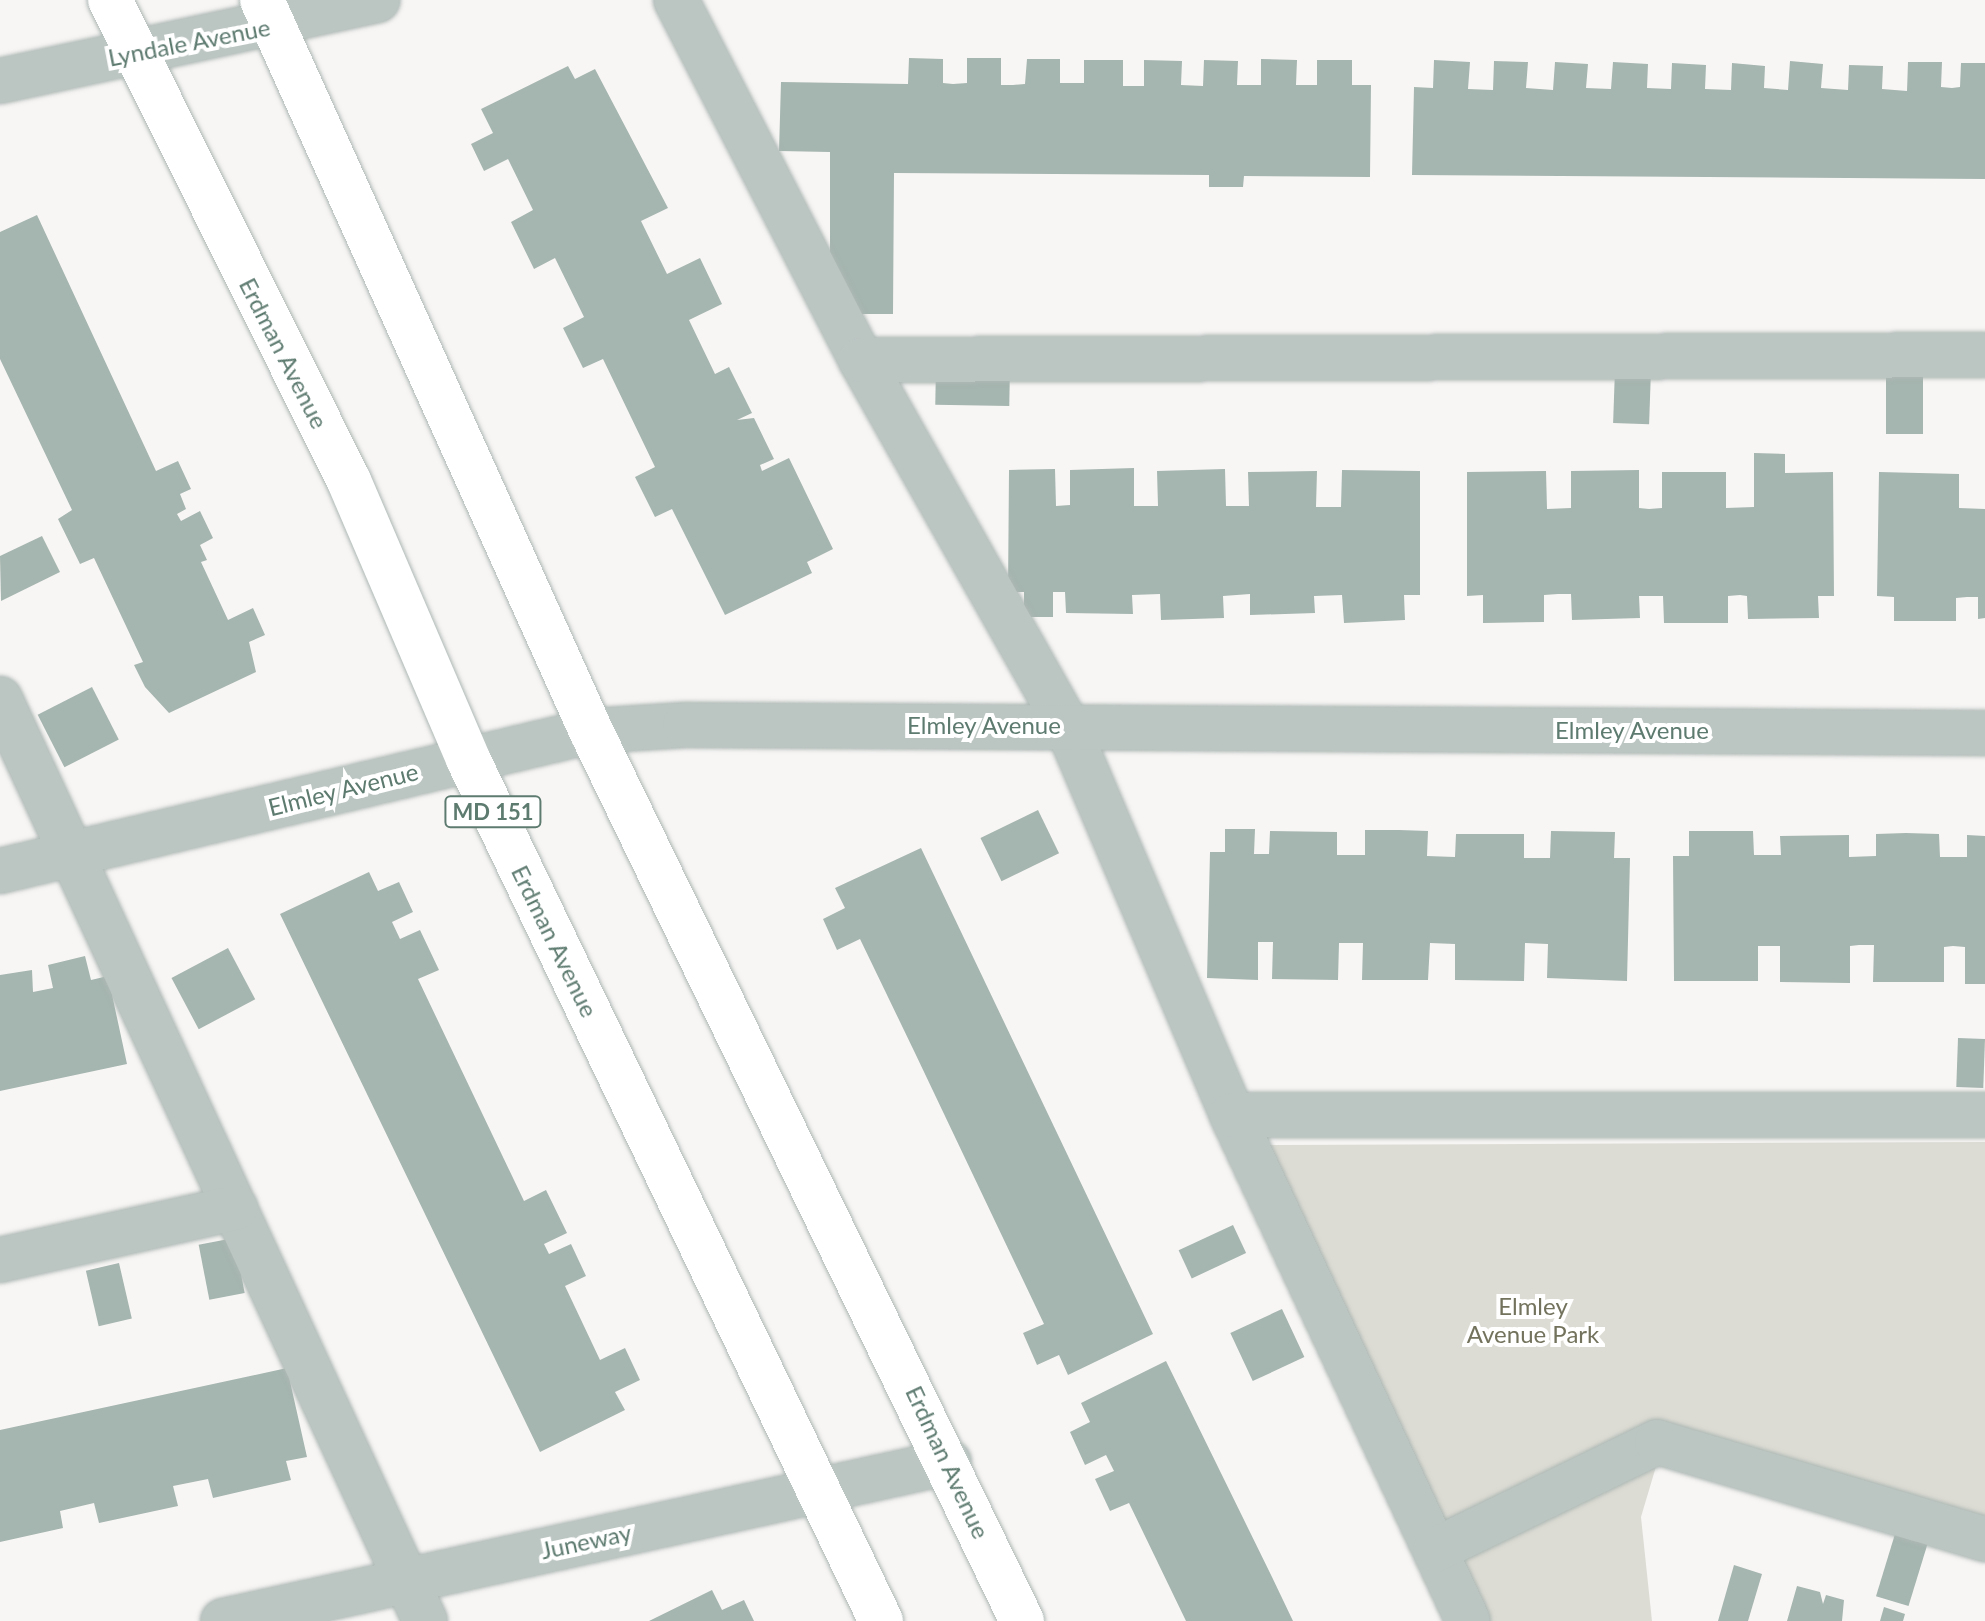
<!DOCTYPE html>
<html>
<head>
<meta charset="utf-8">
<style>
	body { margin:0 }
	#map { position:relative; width:1985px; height:1621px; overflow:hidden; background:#f8f6f5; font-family:Lato,sans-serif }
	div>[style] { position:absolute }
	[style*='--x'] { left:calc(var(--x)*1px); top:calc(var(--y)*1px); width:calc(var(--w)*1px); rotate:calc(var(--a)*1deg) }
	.green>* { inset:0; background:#dddcd4 }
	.building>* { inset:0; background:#a5b5af; transform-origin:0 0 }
	.roads { filter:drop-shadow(0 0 2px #adb8b4) drop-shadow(0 0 2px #adb8b4) }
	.minor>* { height:44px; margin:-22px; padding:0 22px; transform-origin:22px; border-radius:22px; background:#bbc5c2 }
	.major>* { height:44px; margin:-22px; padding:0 22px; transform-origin:22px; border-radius:22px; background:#fff }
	span { translate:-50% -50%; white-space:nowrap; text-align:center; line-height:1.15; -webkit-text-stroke:8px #fff; paint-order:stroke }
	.shield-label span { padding:2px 6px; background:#fff; border:2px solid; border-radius:6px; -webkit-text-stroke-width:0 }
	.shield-label { font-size:22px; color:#5e7b70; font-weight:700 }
	.street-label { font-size:24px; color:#5e7b70 }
	.park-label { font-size:24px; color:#73735d }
</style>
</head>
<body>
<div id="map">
	<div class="green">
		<div style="clip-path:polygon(1985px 1142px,1985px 1526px,1666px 1433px,1641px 1517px,1652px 1621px,1482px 1621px,1256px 1145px)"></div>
	</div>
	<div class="building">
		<div style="clip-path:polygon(909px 58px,943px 59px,943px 83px,953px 84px,967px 83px,967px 58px,1001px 58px,1001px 85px,1013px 85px,1025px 84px,1027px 59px,1060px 59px,1060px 83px,1084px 83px,1084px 60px,1123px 60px,1123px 86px,1144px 86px,1144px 60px,1182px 61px,1181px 85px,1203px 86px,1204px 60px,1238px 61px,1237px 85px,1261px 85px,1261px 59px,1297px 60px,1296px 85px,1317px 85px,1317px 60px,1352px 60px,1352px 85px,1371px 85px,1370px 177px,1244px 176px,1243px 187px,1209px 187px,1209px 175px,894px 173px,893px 314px,858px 314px,830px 256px,830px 152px,779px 151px,781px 82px,908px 84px)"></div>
		<div style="clip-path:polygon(1434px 60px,1470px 62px,1468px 89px,1493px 90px,1494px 61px,1528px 62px,1526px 88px,1553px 90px,1555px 62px,1588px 64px,1586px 88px,1611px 89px,1613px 62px,1648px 64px,1647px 88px,1671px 89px,1672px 63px,1706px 65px,1705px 89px,1731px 90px,1732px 63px,1765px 66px,1764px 88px,1788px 90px,1790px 61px,1823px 64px,1821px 88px,1848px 90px,1849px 65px,1883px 66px,1882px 89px,1907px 91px,1908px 62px,1942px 62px,1941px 87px,1952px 88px,1960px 87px,1961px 63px,1985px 63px,1985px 179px,1412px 175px,1414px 87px,1433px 88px)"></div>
		<div style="clip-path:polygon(568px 66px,575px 79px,595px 69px,668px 208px,641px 221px,667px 274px,700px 258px,722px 304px,689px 320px,715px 374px,729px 367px,752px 413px,737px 420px,754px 418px,774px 459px,760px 465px,762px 471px,789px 458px,833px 549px,807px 562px,812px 573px,725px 615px,672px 509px,655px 517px,635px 477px,655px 467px,603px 359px,583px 368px,563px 328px,584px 317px,555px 258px,534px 269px,511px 222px,533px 210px,508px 159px,484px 171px,471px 144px,493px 133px,481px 109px)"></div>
		<div style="clip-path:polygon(37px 215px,156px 471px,178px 461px,191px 489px,180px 494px,186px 509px,177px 514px,181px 521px,200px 511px,213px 538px,200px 545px,207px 560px,201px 562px,228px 620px,253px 608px,265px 635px,249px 642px,256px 672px,169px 713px,145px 687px,134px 665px,143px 662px,94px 558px,80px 564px,58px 519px,72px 510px,0 359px,0 232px)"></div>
		<div style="left:1010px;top:364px;width:42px;height:74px;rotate:91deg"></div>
		<div style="left:1615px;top:369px;width:36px;height:54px;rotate:2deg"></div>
		<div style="left:1886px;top:369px;width:37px;height:65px"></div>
		<div style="clip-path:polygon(1754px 453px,1785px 454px,1785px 473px,1833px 472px,1834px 596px,1818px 596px,1819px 618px,1748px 619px,1747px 596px,1740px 595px,1728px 596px,1728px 623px,1664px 623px,1663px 596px,1639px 596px,1640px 618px,1572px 620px,1571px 594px,1558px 594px,1544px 595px,1544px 622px,1483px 623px,1483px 595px,1467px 596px,1467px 472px,1546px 471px,1547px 509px,1571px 508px,1571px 471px,1639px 470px,1639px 508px,1649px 509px,1662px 508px,1662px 472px,1726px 472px,1726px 508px,1754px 507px)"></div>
		<div style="clip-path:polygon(1134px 468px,1134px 506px,1158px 506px,1157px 471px,1225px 469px,1226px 506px,1249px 506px,1248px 472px,1317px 471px,1316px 507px,1341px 507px,1342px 470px,1420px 471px,1420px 595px,1404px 595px,1405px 620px,1344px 623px,1342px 595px,1314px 596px,1315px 613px,1250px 615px,1250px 594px,1223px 596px,1224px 618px,1161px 620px,1160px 594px,1132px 595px,1133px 614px,1066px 613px,1065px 592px,1053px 592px,1053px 617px,1024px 617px,1024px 592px,1008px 592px,1009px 470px,1055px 469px,1056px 506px,1070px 505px,1070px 470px)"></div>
		<div style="clip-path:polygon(1879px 472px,1959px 474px,1959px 508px,1985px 509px,1985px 618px,1978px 619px,1978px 597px,1967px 597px,1956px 598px,1956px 621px,1894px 621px,1894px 597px,1877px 596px)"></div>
		<div style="clip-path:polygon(42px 536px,60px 572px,1px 601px,0 556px)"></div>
		<div style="left:92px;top:687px;width:59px;height:61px;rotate:63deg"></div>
		<div style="left:1038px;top:810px;width:48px;height:64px;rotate:64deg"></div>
		<div style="clip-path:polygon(1225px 829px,1255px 829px,1254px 854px,1269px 854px,1270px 831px,1337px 832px,1337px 855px,1365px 855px,1365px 830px,1399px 830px,1428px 831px,1427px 856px,1455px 857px,1456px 834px,1524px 834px,1524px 858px,1550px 858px,1551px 831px,1615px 832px,1614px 858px,1630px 858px,1627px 981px,1547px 978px,1548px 944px,1525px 943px,1524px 981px,1455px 980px,1455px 944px,1430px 943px,1428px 980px,1362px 980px,1363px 943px,1339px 943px,1338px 980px,1272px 979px,1273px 942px,1258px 942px,1258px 980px,1207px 978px,1210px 852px,1225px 852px)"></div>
		<div style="clip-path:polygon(1689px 831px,1753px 831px,1754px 855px,1781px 855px,1780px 836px,1849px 835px,1849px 857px,1876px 856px,1876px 834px,1906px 833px,1939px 834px,1940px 857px,1967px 857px,1967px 835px,1985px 836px,1985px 984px,1965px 984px,1965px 947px,1953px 946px,1944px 947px,1944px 982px,1873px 982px,1874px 945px,1859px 945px,1850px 946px,1850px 983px,1780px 982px,1780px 946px,1758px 946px,1758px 981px,1674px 981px,1673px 856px,1689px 856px)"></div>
		<div style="clip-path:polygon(921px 848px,1153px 1334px,1068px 1375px,1059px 1355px,1037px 1365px,1023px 1333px,1044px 1324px,915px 1053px,860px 939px,837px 950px,823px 919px,845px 908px,835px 888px)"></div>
		<div style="clip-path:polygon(369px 872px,378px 891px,399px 882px,413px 912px,392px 922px,400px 939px,420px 930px,439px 970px,418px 979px,524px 1201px,546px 1190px,567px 1233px,544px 1244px,549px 1254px,571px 1244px,586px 1276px,565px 1286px,600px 1360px,625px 1348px,640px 1380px,615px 1392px,625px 1410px,540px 1452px,280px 914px)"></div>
		<div style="left:228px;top:948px;width:58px;height:64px;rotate:62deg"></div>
		<div style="clip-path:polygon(85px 956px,91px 980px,108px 976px,127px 1064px,0 1091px,0 975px,32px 970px,33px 992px,53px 988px,48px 965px)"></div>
		<div style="left:1958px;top:1038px;width:27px;height:49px;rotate:2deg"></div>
		<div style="left:1233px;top:1225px;width:31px;height:60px;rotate:65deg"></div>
		<div style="left:234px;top:1238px;width:56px;height:36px;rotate:79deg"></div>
		<div style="left:119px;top:1263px;width:57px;height:34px;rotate:77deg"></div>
		<div style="left:1282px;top:1309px;width:53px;height:57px;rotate:65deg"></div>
		<div style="clip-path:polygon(1166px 1361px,1272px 1577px,1293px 1621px,1186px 1621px,1129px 1503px,1110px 1511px,1095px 1479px,1114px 1471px,1106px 1455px,1085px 1465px,1070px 1432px,1090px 1422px,1081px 1403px)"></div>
		<div style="clip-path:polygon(287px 1368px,307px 1457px,286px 1461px,291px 1480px,213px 1498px,208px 1479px,173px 1486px,178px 1506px,99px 1523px,94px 1503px,60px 1511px,63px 1528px,0 1542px,0 1430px)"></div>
		<div style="left:1895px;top:1534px;width:34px;height:65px;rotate:17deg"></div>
		<div style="clip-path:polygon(1734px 1565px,1762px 1574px,1748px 1621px,1718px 1621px)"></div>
		<div style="clip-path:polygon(1797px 1586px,1820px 1592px,1823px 1604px,1826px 1595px,1844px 1600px,1842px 1621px,1787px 1621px)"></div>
		<div style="clip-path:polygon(712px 1590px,722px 1610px,744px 1600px,754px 1621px,649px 1621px)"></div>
		<div style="clip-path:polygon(1884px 1607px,1905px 1614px,1903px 1621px,1880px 1621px)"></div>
	</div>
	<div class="roads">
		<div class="minor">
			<div style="--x:676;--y:0;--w:405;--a:62.8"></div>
			<div style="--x:861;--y:360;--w:420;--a:60.6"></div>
			<div style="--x:1067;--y:726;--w:423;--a:67"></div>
			<div style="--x:1232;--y:1115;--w:558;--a:65"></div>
			<div style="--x:0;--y:81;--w:386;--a:-12.1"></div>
			<div style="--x:861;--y:360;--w:1124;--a:-0.25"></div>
			<div style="--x:0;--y:699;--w:1015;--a:65.25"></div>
			<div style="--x:0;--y:871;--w:607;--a:-13.33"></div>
			<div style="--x:591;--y:731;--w:94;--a:-3.7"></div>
			<div style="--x:685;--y:725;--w:1300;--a:0.35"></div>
			<div style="--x:1232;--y:1115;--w:753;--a:0"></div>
			<div style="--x:0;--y:1260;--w:241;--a:-12.5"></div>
			<div style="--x:1435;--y:1550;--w:247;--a:-25.9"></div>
			<div style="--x:1657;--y:1442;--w:342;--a:16.5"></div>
			<div style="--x:223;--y:1621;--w:743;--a:-12.35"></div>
		</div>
		<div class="major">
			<div style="--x:110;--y:0;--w:537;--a:63.58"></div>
			<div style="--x:349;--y:481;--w:302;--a:66.8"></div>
			<div style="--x:468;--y:759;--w:956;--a:64.4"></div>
			<div style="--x:262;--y:0;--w:802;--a:65.77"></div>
			<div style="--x:591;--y:731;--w:989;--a:64.16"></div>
		</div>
	</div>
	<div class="shield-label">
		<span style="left:493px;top:812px">MD 151</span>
	</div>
	<div class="street-label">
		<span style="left:189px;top:42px;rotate:-11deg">Lyndale Avenue</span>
		<span style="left:284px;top:353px;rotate:63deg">Erdman Avenue</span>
		<span style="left:984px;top:725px">Elmley Avenue</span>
		<span style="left:1632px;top:730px">Elmley Avenue</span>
		<span style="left:343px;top:789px;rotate:-14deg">Elmley Avenue</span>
		<span style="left:555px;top:941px;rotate:64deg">Erdman Avenue</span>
		<span style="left:948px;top:1462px;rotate:65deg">Erdman Avenue</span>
		<span style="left:586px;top:1541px;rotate:-12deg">Juneway</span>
	</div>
	<div class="park-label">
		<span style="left:1533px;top:1320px">Elmley<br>Avenue Park</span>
	</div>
</div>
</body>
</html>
